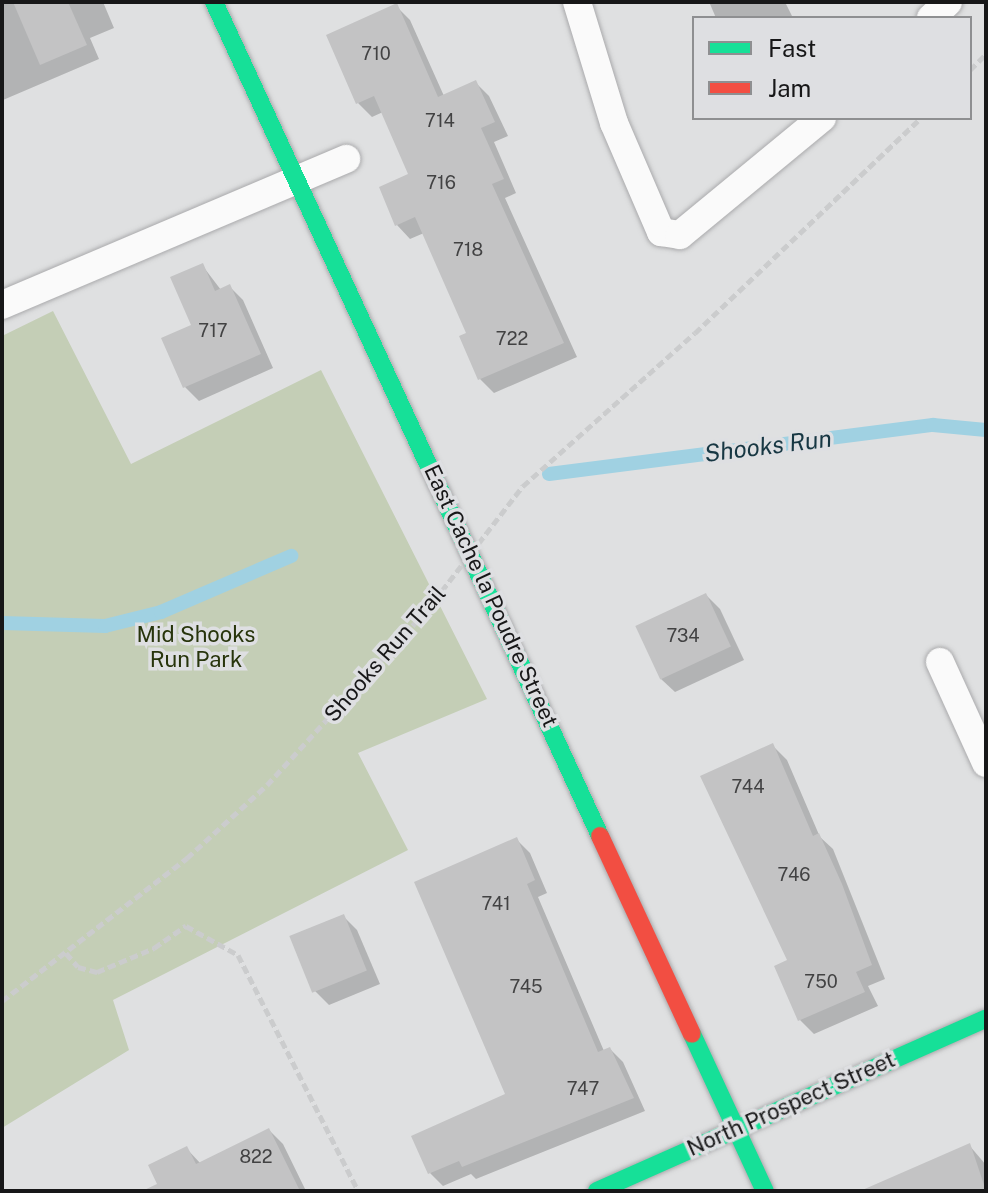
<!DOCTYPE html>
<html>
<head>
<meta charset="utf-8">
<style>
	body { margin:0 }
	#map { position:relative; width:988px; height:1193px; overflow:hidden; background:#dfe0e1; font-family:"Public Sans",sans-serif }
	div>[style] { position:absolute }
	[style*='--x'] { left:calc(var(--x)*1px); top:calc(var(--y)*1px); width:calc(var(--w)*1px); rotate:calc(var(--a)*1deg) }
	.green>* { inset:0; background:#c4ceb6 }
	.shadow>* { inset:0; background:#0003 }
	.stream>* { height:14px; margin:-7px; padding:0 7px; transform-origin:7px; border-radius:7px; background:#a0d1e2 }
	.building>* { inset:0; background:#c3c3c4; transform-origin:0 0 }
	.path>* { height:5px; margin-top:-2.5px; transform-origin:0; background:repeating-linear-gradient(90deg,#cbcccd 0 8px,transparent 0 12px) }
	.roads { filter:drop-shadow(0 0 2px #aaaaac) drop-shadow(0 0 2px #aaaaac) }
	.lane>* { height:28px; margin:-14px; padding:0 14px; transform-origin:14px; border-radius:14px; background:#fafafa }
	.fast>* { height:18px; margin:-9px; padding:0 9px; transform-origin:9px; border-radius:9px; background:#16e098 }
	.jam>* { height:18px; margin:-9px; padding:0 9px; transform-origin:9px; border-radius:9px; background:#f24e42 }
	.path-bridge>* { height:5px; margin-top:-2.5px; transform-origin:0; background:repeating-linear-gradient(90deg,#cbcccd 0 8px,transparent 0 12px) }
	span { translate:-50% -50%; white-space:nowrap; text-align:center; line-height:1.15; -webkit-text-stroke:7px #dedfe2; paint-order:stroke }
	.number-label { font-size:18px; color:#424243 }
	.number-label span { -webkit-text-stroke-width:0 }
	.street-label { font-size:22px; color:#171718 }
	.park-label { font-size:22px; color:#27340b }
	.water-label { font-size:24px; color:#173743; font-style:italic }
	.frame { position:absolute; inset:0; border:4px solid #171718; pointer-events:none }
	.legend { position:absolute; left:692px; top:16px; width:280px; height:104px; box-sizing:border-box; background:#dedfe2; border:2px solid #8e8f91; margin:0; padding:10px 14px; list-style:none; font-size:24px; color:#171718 }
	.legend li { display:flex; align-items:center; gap:16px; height:40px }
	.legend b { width:40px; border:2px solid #8e8f91 }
</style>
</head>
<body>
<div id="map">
	<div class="green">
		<div style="clip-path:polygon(53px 311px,131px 464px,321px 370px,487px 699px,358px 753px,408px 850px,113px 1000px,129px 1050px,2px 1128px,2px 336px)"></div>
	</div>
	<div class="shadow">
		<div style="clip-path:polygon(2px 2px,103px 2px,114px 28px,90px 38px,99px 59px,3px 100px,2px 107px)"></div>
		<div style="clip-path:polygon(714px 2px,785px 2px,793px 18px,716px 18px,710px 4px)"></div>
		<div style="clip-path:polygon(396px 6px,410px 20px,444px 96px,475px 82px,489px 96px,508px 136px,494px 142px,516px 193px,505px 198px,577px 357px,494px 393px,480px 379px,468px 334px,424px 233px,410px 239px,397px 225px,411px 175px,383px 112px,372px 117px,358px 103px)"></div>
		<div style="clip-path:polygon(202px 265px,221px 290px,230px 287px,243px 300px,273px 368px,199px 401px,185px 387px,164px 339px,193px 326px)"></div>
		<div style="clip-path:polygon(706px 595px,720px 609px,744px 660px,675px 692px,661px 679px)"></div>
		<div style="clip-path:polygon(773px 746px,787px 760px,820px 837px,833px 849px,885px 979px,868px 986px,878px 1006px,814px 1034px,800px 1020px,790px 961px)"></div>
		<div style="clip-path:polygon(517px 840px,530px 853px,547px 893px,538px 897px,604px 1051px,610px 1049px,623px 1062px,645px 1111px,476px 1179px,471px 1174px,443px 1186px,430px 1173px,507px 1096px)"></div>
		<div style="clip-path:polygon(343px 916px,357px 930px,380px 984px,329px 1005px,315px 991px)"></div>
		<div style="clip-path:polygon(269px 1130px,283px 1144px,306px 1191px,163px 1191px,186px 1148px,201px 1164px)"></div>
		<div style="clip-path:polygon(969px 1145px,986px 1165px,986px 1191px,887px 1191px)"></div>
	</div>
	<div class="stream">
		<div style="--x:549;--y:474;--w:387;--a:-7.3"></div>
		<div style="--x:933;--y:425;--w:53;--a:5.4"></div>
		<div style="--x:2;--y:623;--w:103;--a:1.7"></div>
		<div style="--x:105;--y:626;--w:58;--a:-14"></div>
		<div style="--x:161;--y:612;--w:142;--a:-23.3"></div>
	</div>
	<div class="building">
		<div style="clip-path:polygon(13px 2px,68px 2px,87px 45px,40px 65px)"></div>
		<div style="clip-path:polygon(397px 3px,438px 97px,476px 80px,495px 122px,481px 128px,504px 179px,492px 184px,564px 343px,478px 380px,459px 336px,466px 333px,415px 217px,395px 226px,379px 187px,408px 174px,374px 96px,356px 104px,326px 35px)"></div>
		<div style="clip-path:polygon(203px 263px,215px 291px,230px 284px,261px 354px,183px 388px,161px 338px,191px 325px,170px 277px)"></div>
		<div style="left:706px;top:593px;width:59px;height:78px;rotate:65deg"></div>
		<div style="clip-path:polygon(773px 743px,813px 836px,819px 833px,842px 884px,872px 965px,856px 972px,865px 992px,798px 1021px,774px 966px,787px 960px,700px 776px)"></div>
		<div style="clip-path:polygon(517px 837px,535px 880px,527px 884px,598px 1052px,610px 1047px,634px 1098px,462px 1167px,459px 1161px,428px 1174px,411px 1136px,505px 1094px,414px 882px)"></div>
		<div style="left:344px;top:914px;width:61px;height:59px;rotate:68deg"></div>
		<div style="clip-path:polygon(269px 1128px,300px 1191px,142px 1191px,157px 1184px,148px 1165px,187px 1146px,196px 1164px)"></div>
		<div style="clip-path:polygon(970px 1143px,986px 1191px,860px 1191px)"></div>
	</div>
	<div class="path">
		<div style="--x:970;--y:70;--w:23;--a:-45"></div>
		<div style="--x:523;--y:486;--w:230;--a:-41.7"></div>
		<div style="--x:695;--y:333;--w:312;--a:-43.6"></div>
		<div style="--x:66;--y:953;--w:18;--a:49"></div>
		<div style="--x:78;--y:967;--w:20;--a:15"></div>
		<div style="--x:97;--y:972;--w:62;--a:-22.8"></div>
		<div style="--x:154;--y:948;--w:39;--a:-35"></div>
		<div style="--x:186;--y:926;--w:60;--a:29.1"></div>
		<div style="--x:238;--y:955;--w:265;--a:63"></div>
		<div style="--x:2;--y:1001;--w:234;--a:-37.7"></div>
		<div style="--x:187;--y:858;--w:108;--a:-42.4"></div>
		<div style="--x:267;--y:785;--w:237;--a:-47.6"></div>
	</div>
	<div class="roads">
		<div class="lane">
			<div style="--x:577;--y:2;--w:127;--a:73"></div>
			<div style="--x:614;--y:123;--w:119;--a:66.7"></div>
			<div style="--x:661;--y:232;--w:19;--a:9"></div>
			<div style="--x:680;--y:235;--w:184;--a:-39.5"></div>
			<div style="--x:931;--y:18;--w:23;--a:-43"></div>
			<div style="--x:2;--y:305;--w:374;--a:-23"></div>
			<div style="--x:940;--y:662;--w:111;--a:65.5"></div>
		</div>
		<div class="fast">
			<div style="--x:214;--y:2;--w:919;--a:65.16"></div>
			<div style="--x:692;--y:1034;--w:173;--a:65.1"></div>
			<div style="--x:597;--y:1191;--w:425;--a:-23.9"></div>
		</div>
		<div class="jam">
			<div style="--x:600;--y:836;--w:218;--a:65.1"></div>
		</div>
	</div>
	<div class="path-bridge">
		<div style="--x:427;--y:610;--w:157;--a:-52.3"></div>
	</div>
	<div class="number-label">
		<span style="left:376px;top:54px">710</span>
		<span style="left:440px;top:121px">714</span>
		<span style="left:441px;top:183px">716</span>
		<span style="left:468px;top:250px">718</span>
		<span style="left:213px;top:331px">717</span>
		<span style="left:512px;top:339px">722</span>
		<span style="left:683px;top:636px">734</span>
		<span style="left:748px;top:787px">744</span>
		<span style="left:794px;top:875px">746</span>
		<span style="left:496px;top:904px">741</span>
		<span style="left:821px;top:982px">750</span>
		<span style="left:526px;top:987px">745</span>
		<span style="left:583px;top:1089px">747</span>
		<span style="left:256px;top:1157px">822</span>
	</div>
	<div class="street-label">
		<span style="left:491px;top:596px;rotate:65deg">East Cache la Poudre Street</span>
		<span style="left:385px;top:654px;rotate:-49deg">Shooks Run Trail</span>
		<span style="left:791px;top:1104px;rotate:-24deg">North Prospect Street</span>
	</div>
	<div class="park-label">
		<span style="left:196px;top:647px">Mid Shooks<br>Run Park</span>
	</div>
	<div class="water-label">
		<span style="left:768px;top:446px;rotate:-7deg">Shooks Run</span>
	</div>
	<div class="frame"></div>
	<ul class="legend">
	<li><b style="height:10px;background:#16e098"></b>Fast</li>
	<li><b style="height:10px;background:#f24e42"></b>Jam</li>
	</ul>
</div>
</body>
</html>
